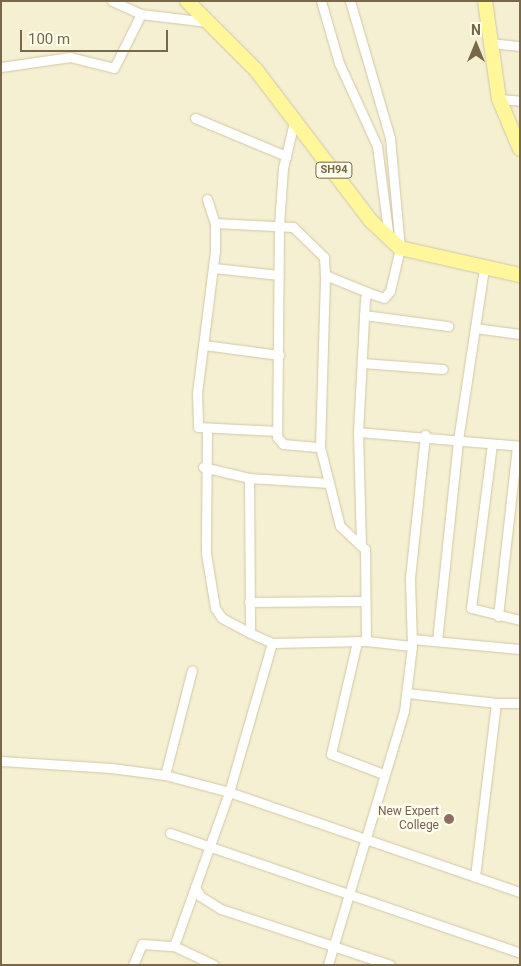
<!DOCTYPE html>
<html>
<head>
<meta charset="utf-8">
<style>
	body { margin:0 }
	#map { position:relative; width:521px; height:966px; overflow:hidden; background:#fefbe4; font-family:Roboto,sans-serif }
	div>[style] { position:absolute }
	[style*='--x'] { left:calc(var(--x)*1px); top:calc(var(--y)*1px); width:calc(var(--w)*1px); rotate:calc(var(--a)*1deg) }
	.residential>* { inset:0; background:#f6f0d2; transform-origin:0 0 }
	.roads { filter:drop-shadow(0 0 1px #d0c6aa) drop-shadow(0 0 1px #d0c6aa) }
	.minor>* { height:9px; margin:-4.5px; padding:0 4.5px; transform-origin:4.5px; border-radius:4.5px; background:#fff }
	.primary>* { height:14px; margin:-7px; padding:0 7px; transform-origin:7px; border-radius:7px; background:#fff79a }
	.dots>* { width:14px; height:14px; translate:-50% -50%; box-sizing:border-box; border:2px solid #fffdec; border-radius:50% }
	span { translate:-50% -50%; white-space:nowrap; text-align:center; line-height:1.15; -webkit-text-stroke:5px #fffdec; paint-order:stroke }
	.shield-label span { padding:1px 4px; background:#fffdec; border:1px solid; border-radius:4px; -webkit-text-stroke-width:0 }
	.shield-label { font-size:11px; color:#786748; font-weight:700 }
	.education-label { font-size:12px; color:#785e54 }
	.right { translate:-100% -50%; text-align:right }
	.frame { position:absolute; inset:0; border:2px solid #786748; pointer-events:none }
	.north { position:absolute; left:451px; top:20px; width:50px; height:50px; -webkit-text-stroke:4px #fffdec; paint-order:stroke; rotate:0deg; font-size:14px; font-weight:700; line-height:20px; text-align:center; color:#786748 }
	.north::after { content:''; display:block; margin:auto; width:18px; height:22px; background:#786748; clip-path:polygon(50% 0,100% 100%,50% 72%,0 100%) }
	.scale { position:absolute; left:20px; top:30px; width:148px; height:22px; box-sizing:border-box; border:2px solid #786748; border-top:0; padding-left:6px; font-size:15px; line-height:18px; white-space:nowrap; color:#786748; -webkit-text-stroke:4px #fffdec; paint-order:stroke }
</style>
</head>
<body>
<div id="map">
	<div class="residential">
		<div style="left:1px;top:1px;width:519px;height:964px"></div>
	</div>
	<div class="roads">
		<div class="minor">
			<div style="--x:112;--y:1;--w:32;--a:24"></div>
			<div style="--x:321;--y:1;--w:65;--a:73.8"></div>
			<div style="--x:339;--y:63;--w:91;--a:65.4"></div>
			<div style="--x:377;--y:146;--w:93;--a:82.6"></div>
			<div style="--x:350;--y:1;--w:143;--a:73.7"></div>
			<div style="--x:390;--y:138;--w:110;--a:84.8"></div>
			<div style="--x:400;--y:248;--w:44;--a:103.1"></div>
			<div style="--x:390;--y:291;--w:9;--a:131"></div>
			<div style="--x:384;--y:298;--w:18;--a:-161"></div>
			<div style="--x:367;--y:292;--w:7;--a:106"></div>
			<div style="--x:365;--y:299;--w:133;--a:93"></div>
			<div style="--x:358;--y:432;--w:163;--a:4.9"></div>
			<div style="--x:490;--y:43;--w:30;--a:6"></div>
			<div style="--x:1;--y:67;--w:70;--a:-8.2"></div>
			<div style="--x:70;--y:57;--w:45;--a:14"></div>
			<div style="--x:114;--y:68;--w:60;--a:-63.4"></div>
			<div style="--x:141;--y:14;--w:67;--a:6.8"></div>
			<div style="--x:499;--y:99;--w:21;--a:5"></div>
			<div style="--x:195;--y:118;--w:99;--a:22.7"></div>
			<div style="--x:295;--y:118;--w:51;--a:103.5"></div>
			<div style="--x:283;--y:168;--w:57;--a:94"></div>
			<div style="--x:279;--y:225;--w:212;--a:90.5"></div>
			<div style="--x:277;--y:437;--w:9;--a:49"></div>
			<div style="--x:283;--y:444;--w:37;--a:5"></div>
			<div style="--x:320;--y:447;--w:81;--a:75.8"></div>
			<div style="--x:340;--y:526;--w:34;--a:43"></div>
			<div style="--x:365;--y:549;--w:92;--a:89.4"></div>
			<div style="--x:366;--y:641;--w:46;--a:6.2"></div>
			<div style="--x:412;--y:646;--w:65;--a:97"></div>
			<div style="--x:404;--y:711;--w:265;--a:106.7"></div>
			<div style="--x:207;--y:199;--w:25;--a:72"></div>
			<div style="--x:215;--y:223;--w:28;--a:90"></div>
			<div style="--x:215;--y:251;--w:143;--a:97.2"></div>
			<div style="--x:197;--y:393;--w:34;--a:88"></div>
			<div style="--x:198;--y:427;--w:79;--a:2.9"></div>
			<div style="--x:215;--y:223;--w:78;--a:2.9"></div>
			<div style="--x:293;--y:227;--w:43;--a:44.1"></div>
			<div style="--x:324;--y:257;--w:18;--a:87"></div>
			<div style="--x:214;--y:268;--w:65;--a:6.1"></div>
			<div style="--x:364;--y:315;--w:85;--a:7.5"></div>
			<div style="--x:475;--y:328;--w:45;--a:7.6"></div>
			<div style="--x:204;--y:345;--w:76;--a:7.6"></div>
			<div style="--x:362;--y:363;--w:81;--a:4.2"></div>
			<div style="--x:207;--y:429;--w:124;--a:90.5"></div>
			<div style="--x:206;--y:553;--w:56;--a:80.7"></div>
			<div style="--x:215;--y:608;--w:12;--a:55"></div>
			<div style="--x:222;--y:618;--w:32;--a:28"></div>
			<div style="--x:358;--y:432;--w:111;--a:88.5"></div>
			<div style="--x:492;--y:444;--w:165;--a:97.3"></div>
			<div style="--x:471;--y:608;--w:50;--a:13.8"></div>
			<div style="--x:320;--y:447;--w:172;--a:-88.3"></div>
			<div style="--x:325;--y:275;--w:45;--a:22"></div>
			<div style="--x:203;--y:467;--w:47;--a:13.4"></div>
			<div style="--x:249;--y:478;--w:155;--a:89.6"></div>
			<div style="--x:250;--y:633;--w:24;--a:24"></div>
			<div style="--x:272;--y:643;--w:94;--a:-1.2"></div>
			<div style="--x:249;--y:478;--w:80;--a:3.6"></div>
			<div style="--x:249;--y:602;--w:115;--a:-0.5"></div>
			<div style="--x:498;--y:616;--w:171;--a:-83.6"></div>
			<div style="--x:412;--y:639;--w:108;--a:5.3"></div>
			<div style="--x:437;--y:641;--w:202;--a:-84"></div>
			<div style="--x:458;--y:440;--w:174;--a:-81.4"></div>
			<div style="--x:357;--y:642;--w:115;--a:103.1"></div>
			<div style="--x:331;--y:754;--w:56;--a:21"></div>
			<div style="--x:412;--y:646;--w:68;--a:-91.7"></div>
			<div style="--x:410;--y:578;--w:144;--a:-84"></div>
			<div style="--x:407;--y:693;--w:90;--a:6.4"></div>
			<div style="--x:496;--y:703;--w:175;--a:96.9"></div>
			<div style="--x:496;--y:703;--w:24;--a:0"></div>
			<div style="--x:1;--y:761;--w:110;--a:3.6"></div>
			<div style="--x:111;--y:768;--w:54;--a:7.4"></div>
			<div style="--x:165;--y:775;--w:66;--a:14.9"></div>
			<div style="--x:229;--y:792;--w:155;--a:-73.9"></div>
			<div style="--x:165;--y:775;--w:108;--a:-75.6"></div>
			<div style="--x:170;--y:833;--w:370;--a:18.9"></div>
			<div style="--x:195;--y:887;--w:10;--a:61"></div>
			<div style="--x:200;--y:896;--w:25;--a:32"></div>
			<div style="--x:221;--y:909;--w:178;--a:18.3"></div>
			<div style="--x:174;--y:946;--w:44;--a:25.4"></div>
			<div style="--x:133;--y:965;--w:23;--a:-67"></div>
			<div style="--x:142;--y:944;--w:32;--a:4"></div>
			<div style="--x:174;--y:946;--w:164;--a:-70.3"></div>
			<div style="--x:229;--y:792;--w:308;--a:19"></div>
		</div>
		<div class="primary">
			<div style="--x:187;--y:1;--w:98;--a:45"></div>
			<div style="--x:256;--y:70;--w:190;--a:52.7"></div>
			<div style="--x:371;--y:221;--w:40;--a:43"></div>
			<div style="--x:400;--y:248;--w:123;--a:12.7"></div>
			<div style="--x:485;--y:1;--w:99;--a:81.9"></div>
			<div style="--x:499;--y:99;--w:54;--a:67.2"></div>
		</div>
	</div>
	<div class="dots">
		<div style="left:449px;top:819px;background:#8d6e63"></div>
	</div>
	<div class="shield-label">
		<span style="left:334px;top:170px">SH94</span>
	</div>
	<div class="education-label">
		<span class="right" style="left:439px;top:819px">New Expert<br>College</span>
	</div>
	<div class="frame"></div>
	<div class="north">N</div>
	<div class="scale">100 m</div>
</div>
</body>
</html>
